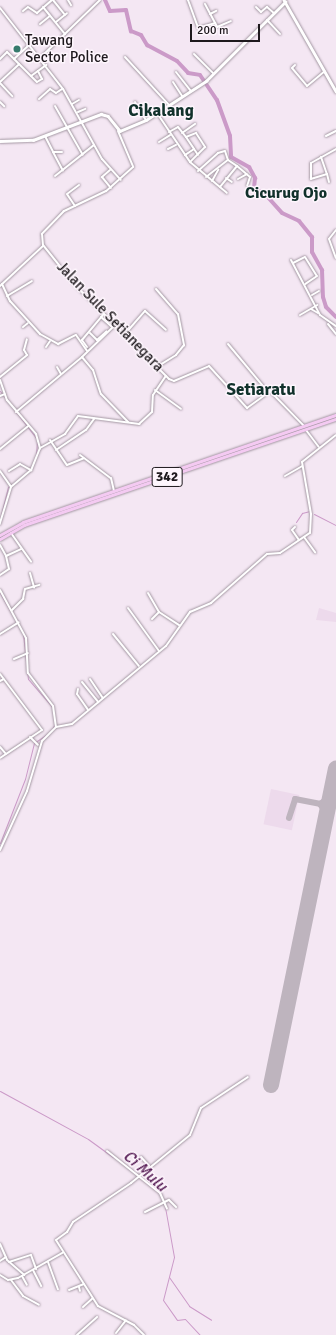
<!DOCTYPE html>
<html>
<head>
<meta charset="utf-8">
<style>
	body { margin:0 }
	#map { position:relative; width:336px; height:1335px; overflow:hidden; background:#f4e7f3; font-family:Signika,sans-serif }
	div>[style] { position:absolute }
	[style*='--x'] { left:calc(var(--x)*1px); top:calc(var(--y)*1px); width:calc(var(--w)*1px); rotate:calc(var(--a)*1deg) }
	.built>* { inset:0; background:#eddaec; transform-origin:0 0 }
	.stream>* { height:1px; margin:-0.5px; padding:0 0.5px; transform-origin:0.5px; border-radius:0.5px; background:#cb9ac8 }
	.river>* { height:4px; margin:-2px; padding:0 2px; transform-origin:2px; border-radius:2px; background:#cb9ac8 }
	.taxiway>* { height:6px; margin:-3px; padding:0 3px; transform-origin:3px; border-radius:3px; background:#beb4be }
	.runway>* { height:16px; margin:-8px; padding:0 8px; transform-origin:8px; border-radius:8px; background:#beb4be }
	.roads { filter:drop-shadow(0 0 1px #a498a3) drop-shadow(0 0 1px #a498a3) }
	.street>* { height:2px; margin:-1px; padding:0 1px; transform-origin:1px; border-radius:1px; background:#fff }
	.secondary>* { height:2.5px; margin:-1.25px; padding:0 1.25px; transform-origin:1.25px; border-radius:1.25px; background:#fff }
	.primary>* { height:3px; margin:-1.5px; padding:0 1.5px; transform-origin:1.5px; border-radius:1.5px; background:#f4caf2 }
	.dots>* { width:11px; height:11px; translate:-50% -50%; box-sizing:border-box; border:2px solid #fef6fd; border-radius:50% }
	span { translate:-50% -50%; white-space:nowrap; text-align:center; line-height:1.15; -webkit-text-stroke:3px #fef6fd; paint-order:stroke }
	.shield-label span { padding:1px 3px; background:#fef6fd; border:1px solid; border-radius:3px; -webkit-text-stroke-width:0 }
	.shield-label { font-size:14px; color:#1e191d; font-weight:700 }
	.poi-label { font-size:15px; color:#1e191d }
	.left { translate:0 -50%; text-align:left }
	.street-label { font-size:15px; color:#1e191d }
	.neighbourhood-label { font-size:16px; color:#11312b; font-weight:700 }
	.water-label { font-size:16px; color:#531852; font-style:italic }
	.quarter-label { font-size:17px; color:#11312b; font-weight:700 }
	.scale { position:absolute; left:190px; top:24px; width:70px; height:18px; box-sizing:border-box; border:2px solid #1e191d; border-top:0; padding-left:5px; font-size:12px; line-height:14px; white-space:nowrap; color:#1e191d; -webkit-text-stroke:3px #fef6fd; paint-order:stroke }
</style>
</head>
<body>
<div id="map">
	<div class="built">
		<div style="clip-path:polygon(319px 608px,336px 613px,336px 622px,316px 620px)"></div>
		<div style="left:271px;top:789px;width:29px;height:36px;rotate:12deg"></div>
	</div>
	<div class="stream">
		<div style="--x:0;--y:391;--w:61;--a:52.4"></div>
		<div style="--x:36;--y:455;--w:13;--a:-86"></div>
		<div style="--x:314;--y:514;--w:25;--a:27"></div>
		<div style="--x:0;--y:519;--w:33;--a:-76"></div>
		<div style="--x:8;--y:487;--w:12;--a:-35"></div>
		<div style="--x:296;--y:522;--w:11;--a:-56"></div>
		<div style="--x:302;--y:513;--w:8;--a:-14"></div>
		<div style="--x:0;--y:593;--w:24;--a:60"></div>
		<div style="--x:23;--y:634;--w:45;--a:83.7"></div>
		<div style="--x:28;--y:679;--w:37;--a:49"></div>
		<div style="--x:52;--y:730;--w:8;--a:-67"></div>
		<div style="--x:0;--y:843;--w:69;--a:-68.7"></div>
		<div style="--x:25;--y:779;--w:37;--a:-76"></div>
		<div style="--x:34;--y:743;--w:18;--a:-34"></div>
		<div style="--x:0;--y:1091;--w:100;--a:28.6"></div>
		<div style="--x:88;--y:1139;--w:31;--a:36"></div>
		<div style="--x:165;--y:1207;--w:51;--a:79.8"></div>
		<div style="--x:174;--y:1257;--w:44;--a:104.3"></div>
		<div style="--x:163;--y:1300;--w:24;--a:55"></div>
		<div style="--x:177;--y:1320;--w:8;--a:-7"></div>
		<div style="--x:185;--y:1319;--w:22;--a:47"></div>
		<div style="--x:169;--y:1277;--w:35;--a:55"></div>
		<div style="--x:189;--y:1306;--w:26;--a:32"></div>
	</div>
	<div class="river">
		<div style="--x:105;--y:0;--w:12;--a:66"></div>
		<div style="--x:110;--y:11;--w:16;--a:-4"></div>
		<div style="--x:126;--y:10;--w:22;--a:77"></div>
		<div style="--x:131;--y:31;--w:11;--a:22"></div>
		<div style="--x:141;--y:35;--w:12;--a:59"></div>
		<div style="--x:147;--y:45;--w:34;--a:28"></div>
		<div style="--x:177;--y:61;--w:16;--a:47"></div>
		<div style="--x:188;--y:73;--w:12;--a:9"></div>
		<div style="--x:200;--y:75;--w:30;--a:56"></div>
		<div style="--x:217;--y:100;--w:38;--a:70"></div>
		<div style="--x:230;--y:136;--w:21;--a:87"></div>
		<div style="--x:231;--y:157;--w:21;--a:29"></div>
		<div style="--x:249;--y:167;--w:13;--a:61"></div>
		<div style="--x:255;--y:178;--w:10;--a:96"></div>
		<div style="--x:254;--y:188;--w:13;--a:29"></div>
		<div style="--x:265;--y:194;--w:25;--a:48"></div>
		<div style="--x:282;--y:213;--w:19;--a:25"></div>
		<div style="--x:299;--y:221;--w:21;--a:51"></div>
		<div style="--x:312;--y:237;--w:15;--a:90"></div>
		<div style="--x:312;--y:252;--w:21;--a:61"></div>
		<div style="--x:322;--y:270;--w:27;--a:88"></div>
		<div style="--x:323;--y:297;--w:10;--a:73"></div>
		<div style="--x:326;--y:307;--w:14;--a:45"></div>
	</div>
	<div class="taxiway">
		<div style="--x:320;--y:804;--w:12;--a:-35"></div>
		<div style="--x:289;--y:818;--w:20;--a:-72"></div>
		<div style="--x:295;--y:799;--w:25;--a:11"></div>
		<div style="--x:320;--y:804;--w:12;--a:55"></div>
	</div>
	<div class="runway">
		<div style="--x:271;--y:1085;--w:323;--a:-78.4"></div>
	</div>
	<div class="roads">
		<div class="street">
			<div style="--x:53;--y:0;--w:19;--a:51"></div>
			<div style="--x:68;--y:0;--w:6;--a:59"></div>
			<div style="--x:188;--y:0;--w:30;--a:70"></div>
			<div style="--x:198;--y:28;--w:18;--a:-16"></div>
			<div style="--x:205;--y:4;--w:26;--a:62"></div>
			<div style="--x:217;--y:27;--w:15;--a:-23"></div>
			<div style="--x:43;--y:7;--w:35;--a:51"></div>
			<div style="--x:256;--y:7;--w:7;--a:45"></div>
			<div style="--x:261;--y:12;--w:8;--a:-40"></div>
			<div style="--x:267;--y:7;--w:9;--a:41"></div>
			<div style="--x:0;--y:8;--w:103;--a:52.1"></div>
			<div style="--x:63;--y:89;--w:80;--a:60.9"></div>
			<div style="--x:102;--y:159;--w:28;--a:48"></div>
			<div style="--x:23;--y:11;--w:6;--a:-39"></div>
			<div style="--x:28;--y:7;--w:11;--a:34"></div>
			<div style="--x:37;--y:13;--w:20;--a:-41"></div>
			<div style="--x:210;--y:14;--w:7;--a:-27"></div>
			<div style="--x:267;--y:20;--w:19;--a:47"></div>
			<div style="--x:56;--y:22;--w:14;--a:-39"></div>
			<div style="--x:40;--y:24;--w:13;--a:-39"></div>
			<div style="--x:194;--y:54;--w:27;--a:45"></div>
			<div style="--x:41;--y:57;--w:82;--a:-44"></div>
			<div style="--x:125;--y:57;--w:65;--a:47.5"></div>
			<div style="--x:0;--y:59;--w:10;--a:-45"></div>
			<div style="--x:7;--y:52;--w:10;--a:45"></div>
			<div style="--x:19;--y:64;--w:25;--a:45"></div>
			<div style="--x:37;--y:82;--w:6;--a:-31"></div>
			<div style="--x:42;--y:79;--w:9;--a:-117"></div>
			<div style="--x:295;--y:65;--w:4;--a:135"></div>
			<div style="--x:292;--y:68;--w:23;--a:50"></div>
			<div style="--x:307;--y:86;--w:23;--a:-40"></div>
			<div style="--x:176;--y:72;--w:24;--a:52"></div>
			<div style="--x:31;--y:76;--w:19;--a:-36"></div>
			<div style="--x:0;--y:82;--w:26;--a:-43"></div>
			<div style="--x:19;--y:64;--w:7;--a:-135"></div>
			<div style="--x:14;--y:59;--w:22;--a:-43"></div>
			<div style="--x:173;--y:82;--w:17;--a:57"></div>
			<div style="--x:0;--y:83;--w:18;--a:47"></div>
			<div style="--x:39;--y:99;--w:15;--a:-42"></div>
			<div style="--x:50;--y:89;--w:7;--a:34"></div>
			<div style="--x:56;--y:93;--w:7;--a:-34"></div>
			<div style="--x:0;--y:102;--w:6;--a:45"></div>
			<div style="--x:135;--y:102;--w:21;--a:59"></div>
			<div style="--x:72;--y:104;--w:8;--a:-30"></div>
			<div style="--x:55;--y:106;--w:56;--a:60.3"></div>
			<div style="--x:78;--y:112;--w:8;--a:-23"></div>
			<div style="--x:157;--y:113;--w:59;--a:56"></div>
			<div style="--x:190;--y:162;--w:48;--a:40"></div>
			<div style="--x:118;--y:131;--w:39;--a:67"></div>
			<div style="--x:133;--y:167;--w:36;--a:138"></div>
			<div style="--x:106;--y:191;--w:47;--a:154.5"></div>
			<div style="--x:64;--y:211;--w:32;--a:134"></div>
			<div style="--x:42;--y:234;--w:11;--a:85"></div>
			<div style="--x:43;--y:245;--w:51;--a:51.3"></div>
			<div style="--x:75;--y:285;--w:133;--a:45"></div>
			<div style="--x:169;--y:379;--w:5;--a:22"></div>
			<div style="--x:174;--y:381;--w:38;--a:-23"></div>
			<div style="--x:209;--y:366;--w:57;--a:47.9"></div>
			<div style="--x:247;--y:408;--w:29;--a:-36"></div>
			<div style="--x:270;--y:391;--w:49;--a:45.8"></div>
			<div style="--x:169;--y:132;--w:10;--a:-29"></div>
			<div style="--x:178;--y:127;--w:13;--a:51"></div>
			<div style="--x:186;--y:137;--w:14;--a:56"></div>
			<div style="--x:194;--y:149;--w:11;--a:146"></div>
			<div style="--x:182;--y:133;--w:16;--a:-35"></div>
			<div style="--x:45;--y:136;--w:18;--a:63"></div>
			<div style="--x:53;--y:152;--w:9;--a:0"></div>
			<div style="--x:326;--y:136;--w:11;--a:-27"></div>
			<div style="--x:186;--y:137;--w:11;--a:-22"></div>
			<div style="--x:196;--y:133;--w:17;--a:57"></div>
			<div style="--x:205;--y:147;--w:21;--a:135"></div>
			<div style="--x:159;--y:142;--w:13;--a:-32"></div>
			<div style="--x:168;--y:149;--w:9;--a:-27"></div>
			<div style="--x:194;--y:149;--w:7;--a:56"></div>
			<div style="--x:53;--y:152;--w:21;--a:62"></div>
			<div style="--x:321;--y:157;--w:18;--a:71"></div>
			<div style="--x:237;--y:166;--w:17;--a:40"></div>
			<div style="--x:250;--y:177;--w:9;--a:108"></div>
			<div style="--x:110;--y:170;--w:11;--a:139"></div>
			<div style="--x:102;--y:177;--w:14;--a:51"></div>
			<div style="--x:198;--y:171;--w:27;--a:-42"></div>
			<div style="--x:218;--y:153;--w:7;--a:-16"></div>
			<div style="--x:225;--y:151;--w:9;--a:72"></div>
			<div style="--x:228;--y:160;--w:11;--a:34"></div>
			<div style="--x:237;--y:166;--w:27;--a:129"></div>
			<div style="--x:55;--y:176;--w:50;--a:-38.5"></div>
			<div style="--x:206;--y:177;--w:28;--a:-38"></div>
			<div style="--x:226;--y:178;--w:7;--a:34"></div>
			<div style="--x:238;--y:179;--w:10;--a:-29"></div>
			<div style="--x:212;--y:181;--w:13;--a:-61"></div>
			<div style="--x:329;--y:182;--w:8;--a:-104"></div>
			<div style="--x:327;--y:174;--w:17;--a:163"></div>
			<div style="--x:311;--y:179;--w:16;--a:-90"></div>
			<div style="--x:311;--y:163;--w:29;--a:-29"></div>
			<div style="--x:75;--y:206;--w:14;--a:-124"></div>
			<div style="--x:67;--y:194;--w:15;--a:-37"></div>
			<div style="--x:336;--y:230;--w:11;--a:128"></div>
			<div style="--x:329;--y:239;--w:20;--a:70"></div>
			<div style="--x:291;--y:260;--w:62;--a:62.2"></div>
			<div style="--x:320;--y:315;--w:19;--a:35"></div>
			<div style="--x:293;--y:263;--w:13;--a:-27"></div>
			<div style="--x:305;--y:257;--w:22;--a:58"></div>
			<div style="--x:317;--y:276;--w:14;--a:146"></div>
			<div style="--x:2;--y:284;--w:19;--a:65"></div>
			<div style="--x:10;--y:301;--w:45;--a:47.7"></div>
			<div style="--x:40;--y:334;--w:21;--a:29"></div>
			<div style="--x:58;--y:344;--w:20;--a:-27"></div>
			<div style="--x:76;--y:335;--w:19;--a:55"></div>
			<div style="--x:0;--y:286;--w:59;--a:-42.9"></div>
			<div style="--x:156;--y:289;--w:33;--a:49"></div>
			<div style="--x:178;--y:314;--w:32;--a:79"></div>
			<div style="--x:184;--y:345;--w:13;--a:129"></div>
			<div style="--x:176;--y:355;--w:22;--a:148"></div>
			<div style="--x:312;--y:295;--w:8;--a:-30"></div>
			<div style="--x:7;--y:296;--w:29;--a:-31"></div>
			<div style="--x:311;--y:309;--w:8;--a:30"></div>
			<div style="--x:300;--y:315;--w:20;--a:-30"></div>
			<div style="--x:101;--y:317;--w:15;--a:42"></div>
			<div style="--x:328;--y:324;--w:13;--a:51"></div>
			<div style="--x:23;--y:327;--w:6;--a:-39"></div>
			<div style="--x:90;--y:333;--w:10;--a:45"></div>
			<div style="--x:97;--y:340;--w:13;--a:-42"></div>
			<div style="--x:124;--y:335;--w:32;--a:-49"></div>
			<div style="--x:145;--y:311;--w:28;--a:42"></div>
			<div style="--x:228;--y:344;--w:62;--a:50.2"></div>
			<div style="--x:46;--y:347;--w:7;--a:-56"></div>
			<div style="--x:87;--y:347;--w:9;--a:-126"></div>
			<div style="--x:82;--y:340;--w:34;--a:-50"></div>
			<div style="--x:82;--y:357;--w:46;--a:-44.1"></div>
			<div style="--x:57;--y:367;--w:8;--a:60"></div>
			<div style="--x:0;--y:377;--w:35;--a:-39"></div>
			<div style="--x:27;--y:355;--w:6;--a:-121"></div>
			<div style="--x:24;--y:350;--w:11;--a:-75"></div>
			<div style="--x:0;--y:380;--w:21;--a:71"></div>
			<div style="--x:7;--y:400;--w:45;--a:49.5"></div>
			<div style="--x:36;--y:434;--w:15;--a:74"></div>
			<div style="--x:40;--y:448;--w:24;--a:112"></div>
			<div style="--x:31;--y:470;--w:26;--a:140"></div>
			<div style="--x:11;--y:487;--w:39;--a:107"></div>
			<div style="--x:155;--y:390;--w:32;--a:36"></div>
			<div style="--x:0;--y:396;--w:5;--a:-22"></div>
			<div style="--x:16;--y:412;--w:86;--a:-39.8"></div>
			<div style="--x:82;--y:357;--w:17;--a:50"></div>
			<div style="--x:93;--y:370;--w:25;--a:72"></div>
			<div style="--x:101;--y:394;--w:39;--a:46"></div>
			<div style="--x:306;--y:430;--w:21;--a:53"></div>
			<div style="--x:50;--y:440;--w:30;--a:56"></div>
			<div style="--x:67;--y:465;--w:18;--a:-22"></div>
			<div style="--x:40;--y:448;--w:29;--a:-29"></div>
			<div style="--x:65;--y:434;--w:22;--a:-54"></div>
			<div style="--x:78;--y:416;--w:62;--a:7.5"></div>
			<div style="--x:139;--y:424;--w:18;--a:-43"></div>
			<div style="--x:152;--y:412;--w:17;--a:-87"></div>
			<div style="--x:153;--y:395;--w:23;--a:-56"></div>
			<div style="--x:0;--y:449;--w:36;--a:-39"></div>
			<div style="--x:56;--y:450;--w:36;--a:-34"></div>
			<div style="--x:86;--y:430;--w:14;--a:-54"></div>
			<div style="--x:80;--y:455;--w:39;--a:37"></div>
			<div style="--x:111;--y:478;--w:13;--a:77"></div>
			<div style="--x:0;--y:471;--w:19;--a:55"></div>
			<div style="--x:9;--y:471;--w:13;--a:-32"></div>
			<div style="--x:20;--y:464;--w:13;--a:29"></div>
			<div style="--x:285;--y:476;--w:20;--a:-30"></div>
			<div style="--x:295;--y:527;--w:4;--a:135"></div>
			<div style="--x:292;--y:530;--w:12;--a:55"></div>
			<div style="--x:11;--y:533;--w:35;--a:55"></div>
			<div style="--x:304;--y:537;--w:19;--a:54"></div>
			<div style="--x:0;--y:545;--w:13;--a:61"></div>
			<div style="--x:30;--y:573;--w:15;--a:74"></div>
			<div style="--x:0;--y:575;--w:11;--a:-34"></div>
			<div style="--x:9;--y:569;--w:13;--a:-103"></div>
			<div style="--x:6;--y:556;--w:17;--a:-25"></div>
			<div style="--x:0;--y:590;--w:55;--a:61.6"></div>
			<div style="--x:26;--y:638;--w:35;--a:87"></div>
			<div style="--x:28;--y:673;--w:41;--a:52.9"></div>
			<div style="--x:53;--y:706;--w:21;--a:82"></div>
			<div style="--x:148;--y:593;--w:22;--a:60"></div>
			<div style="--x:159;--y:612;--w:24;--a:33"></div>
			<div style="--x:128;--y:608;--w:53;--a:54.2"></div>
			<div style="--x:12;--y:610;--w:16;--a:-45"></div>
			<div style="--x:23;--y:599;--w:10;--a:-79"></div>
			<div style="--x:25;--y:589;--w:15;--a:-16"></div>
			<div style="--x:152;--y:619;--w:10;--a:-45"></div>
			<div style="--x:0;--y:634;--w:22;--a:-32"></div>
			<div style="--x:113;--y:634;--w:41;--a:50.9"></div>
			<div style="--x:14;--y:659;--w:15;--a:-23"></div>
			<div style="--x:0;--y:674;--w:70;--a:53.1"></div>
			<div style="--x:42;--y:730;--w:50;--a:146.3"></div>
			<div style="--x:90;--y:679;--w:23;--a:56"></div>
			<div style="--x:0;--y:681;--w:4;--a:-27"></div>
			<div style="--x:82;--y:682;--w:26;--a:51"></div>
			<div style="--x:78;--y:689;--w:5;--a:101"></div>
			<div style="--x:77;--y:694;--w:19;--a:55"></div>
			<div style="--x:30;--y:737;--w:11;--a:45"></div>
			<div style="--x:0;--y:747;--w:9;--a:49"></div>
			<div style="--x:0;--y:850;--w:65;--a:-65.4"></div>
			<div style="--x:27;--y:791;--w:52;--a:-73.3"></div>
			<div style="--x:42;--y:741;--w:20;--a:-45"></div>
			<div style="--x:56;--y:727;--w:16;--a:-11"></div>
			<div style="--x:72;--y:724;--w:122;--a:-39.7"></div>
			<div style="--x:166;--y:646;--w:42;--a:-54.8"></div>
			<div style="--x:190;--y:612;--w:23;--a:-23"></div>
			<div style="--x:211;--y:603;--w:74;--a:-41.2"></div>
			<div style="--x:267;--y:554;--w:13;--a:-4"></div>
			<div style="--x:280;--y:553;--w:36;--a:-34"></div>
			<div style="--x:310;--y:533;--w:19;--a:-87"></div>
			<div style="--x:311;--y:514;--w:53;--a:-99.8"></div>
			<div style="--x:302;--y:462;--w:43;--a:-38.5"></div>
			<div style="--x:107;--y:1151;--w:68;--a:38.4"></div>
			<div style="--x:160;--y:1193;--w:17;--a:66"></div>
			<div style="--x:141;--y:1157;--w:12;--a:48"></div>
			<div style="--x:145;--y:1212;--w:27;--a:-27"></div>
			<div style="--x:169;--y:1200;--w:10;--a:45"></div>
			<div style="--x:0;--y:1244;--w:17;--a:66"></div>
			<div style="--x:7;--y:1260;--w:23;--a:41"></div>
			<div style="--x:0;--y:1261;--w:7;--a:-34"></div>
			<div style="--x:9;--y:1262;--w:23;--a:-18"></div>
			<div style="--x:31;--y:1255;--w:15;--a:70"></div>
			<div style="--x:48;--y:1262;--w:29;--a:70"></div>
			<div style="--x:33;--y:1270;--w:18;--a:63"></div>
			<div style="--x:0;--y:1275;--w:9;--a:32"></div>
			<div style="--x:8;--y:1280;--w:10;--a:-11"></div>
			<div style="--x:18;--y:1278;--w:51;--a:-29.6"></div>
			<div style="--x:22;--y:1276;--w:10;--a:61"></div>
			<div style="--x:11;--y:1280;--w:20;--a:53"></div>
			<div style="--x:23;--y:1296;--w:18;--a:29"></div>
			<div style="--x:79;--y:1287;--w:4;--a:76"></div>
			<div style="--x:69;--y:1290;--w:16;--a:-22"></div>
			<div style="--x:83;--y:1307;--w:13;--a:-42"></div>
			<div style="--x:116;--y:1333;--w:16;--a:-52"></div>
			<div style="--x:77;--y:1335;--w:27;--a:-42"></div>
			<div style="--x:144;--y:1335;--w:14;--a:-135"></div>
			<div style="--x:134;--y:1325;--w:41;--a:-152.2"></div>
			<div style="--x:98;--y:1306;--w:78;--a:-122.5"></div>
			<div style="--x:56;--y:1240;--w:14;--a:-36"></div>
			<div style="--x:67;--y:1232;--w:12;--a:-59"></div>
			<div style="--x:73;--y:1222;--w:70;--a:-33.9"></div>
			<div style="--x:131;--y:1183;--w:76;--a:-39.1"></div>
			<div style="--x:190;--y:1135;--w:29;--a:-68"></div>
			<div style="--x:201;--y:1108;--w:56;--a:-33.4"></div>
		</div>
		<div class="secondary">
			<div style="--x:284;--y:0;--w:105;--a:60.3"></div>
			<div style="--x:0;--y:141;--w:33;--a:-2"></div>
			<div style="--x:33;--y:140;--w:73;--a:-20.9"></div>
			<div style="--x:101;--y:114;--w:7;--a:16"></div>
			<div style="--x:108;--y:116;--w:19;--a:51"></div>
			<div style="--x:120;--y:131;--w:28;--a:-23"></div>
			<div style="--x:146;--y:120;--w:72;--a:-33"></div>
			<div style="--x:206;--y:81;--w:112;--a:-45"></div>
		</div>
		<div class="primary">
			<div style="--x:0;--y:535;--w:26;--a:-29"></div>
			<div style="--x:23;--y:522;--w:331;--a:-18.9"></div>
			<div style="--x:0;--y:539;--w:28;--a:-30"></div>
			<div style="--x:24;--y:525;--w:330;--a:-18.8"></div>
		</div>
	</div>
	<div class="dots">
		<div style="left:17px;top:49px;background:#377a6d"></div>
	</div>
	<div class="shield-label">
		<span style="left:167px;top:477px">342</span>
	</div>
	<div class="poi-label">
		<span class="left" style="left:25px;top:49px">Tawang<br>Sector Police</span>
	</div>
	<div class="street-label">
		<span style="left:110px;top:317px;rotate:46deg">Jalan Sule Setianegara</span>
	</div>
	<div class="neighbourhood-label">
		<span style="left:286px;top:193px">Cicurug Ojo</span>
	</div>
	<div class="water-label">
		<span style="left:145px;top:1171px;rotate:42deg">Ci Mulu</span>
	</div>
	<div class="quarter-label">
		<span style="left:161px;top:111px">Cikalang</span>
		<span style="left:261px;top:390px">Setiaratu</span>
	</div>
	<div class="scale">200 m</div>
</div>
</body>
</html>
